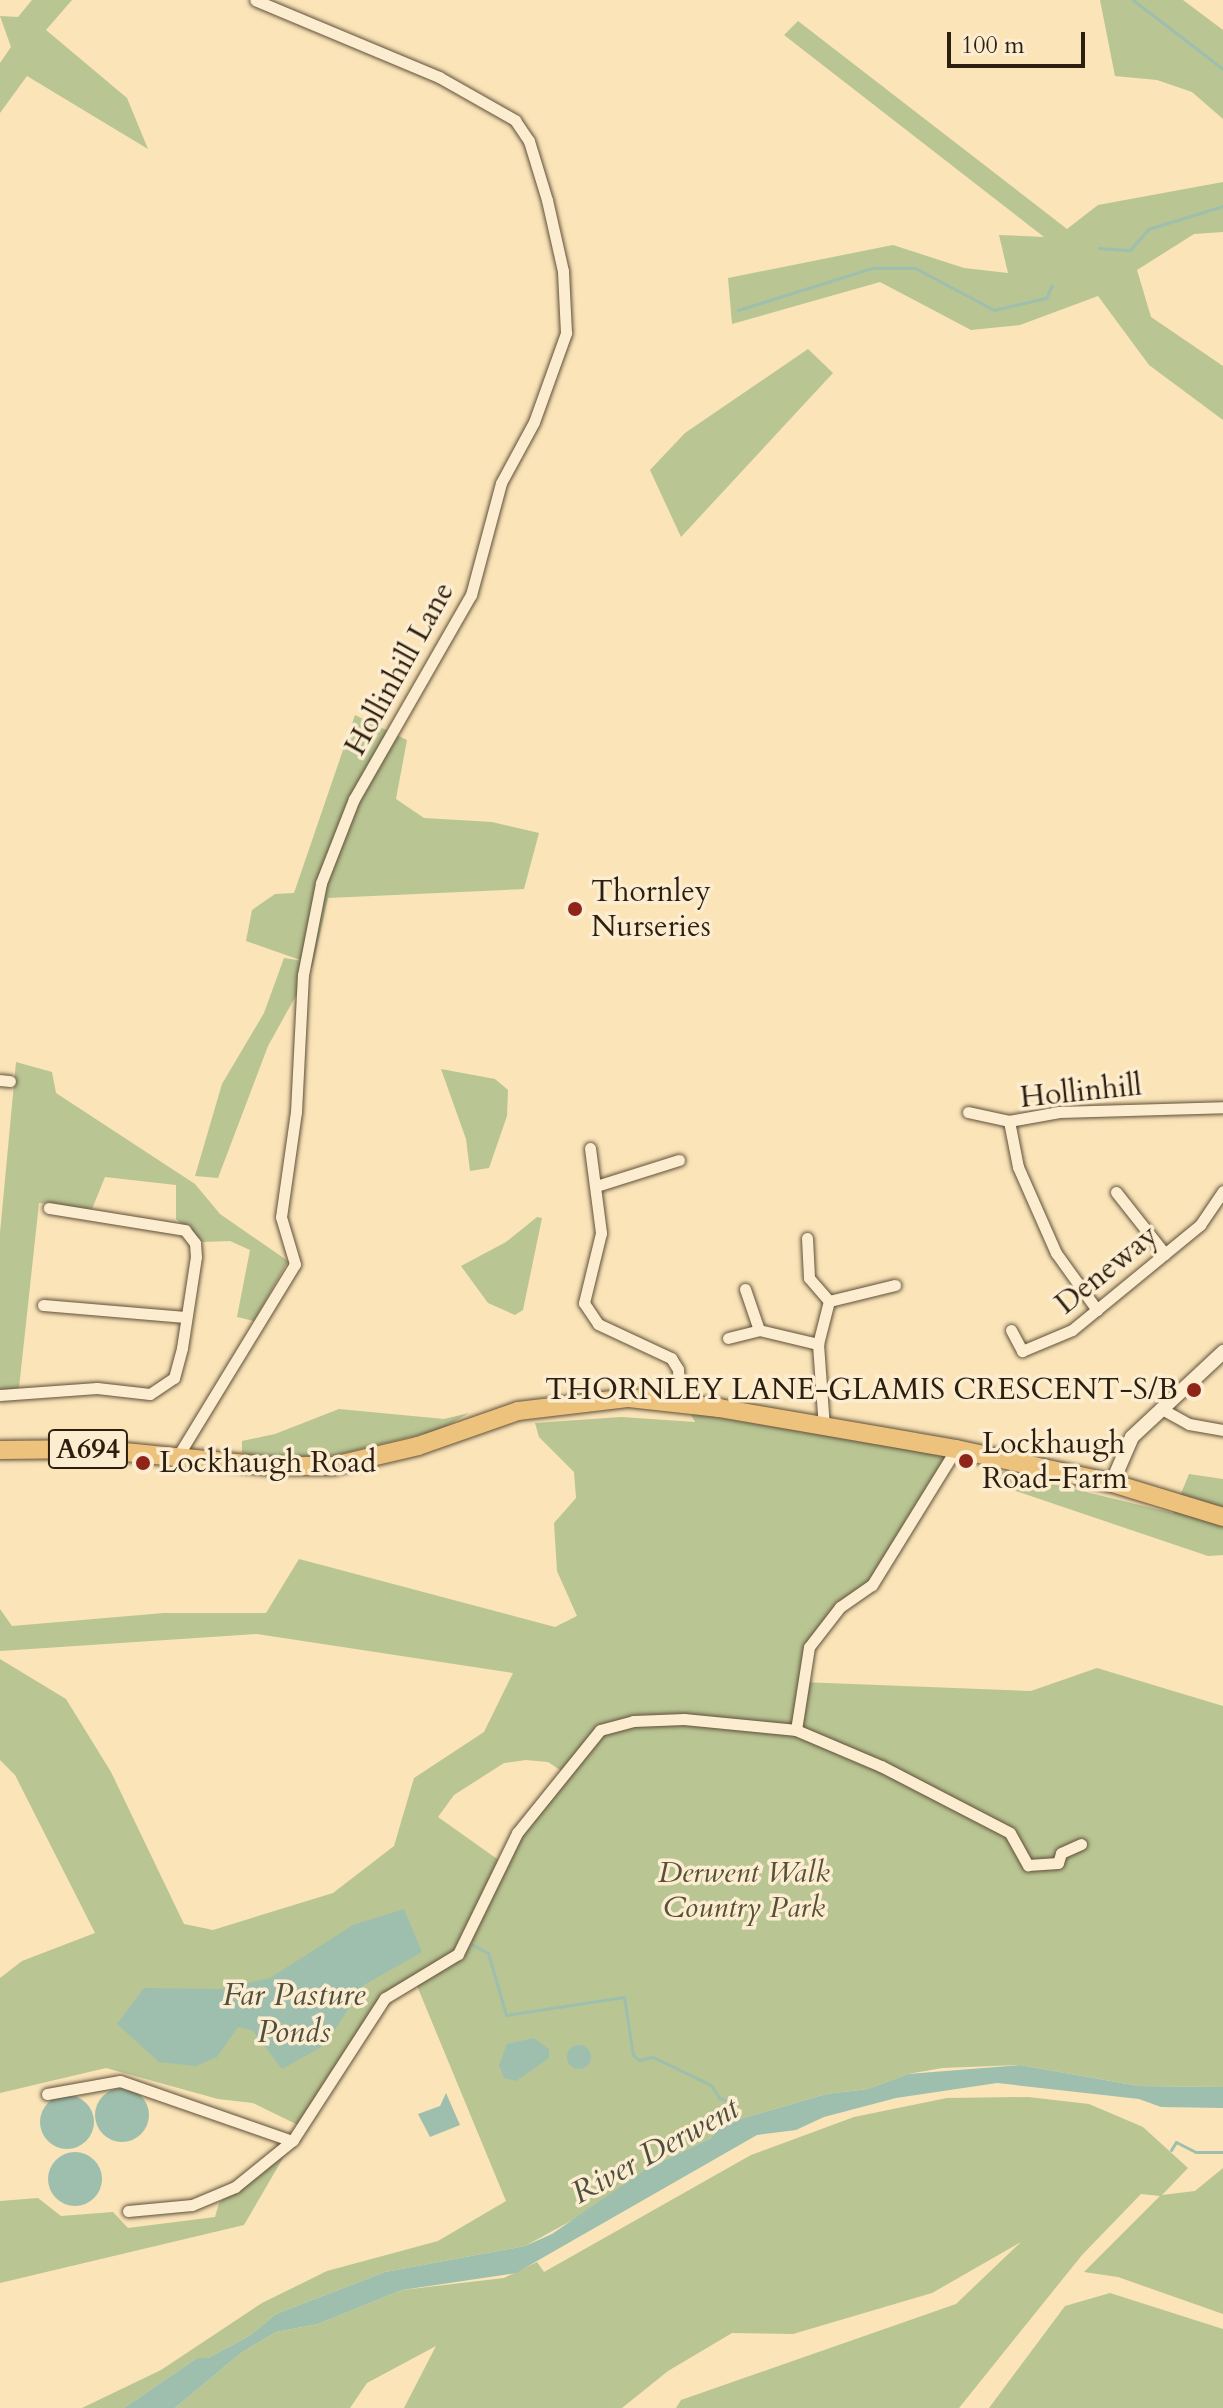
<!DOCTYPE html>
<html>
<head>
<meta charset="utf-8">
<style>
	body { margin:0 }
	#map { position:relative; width:1223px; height:2408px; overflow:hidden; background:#fae4b8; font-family:Cardo,serif }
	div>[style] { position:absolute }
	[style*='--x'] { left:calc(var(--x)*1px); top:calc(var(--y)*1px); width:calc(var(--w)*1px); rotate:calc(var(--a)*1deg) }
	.green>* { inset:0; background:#b9c593 }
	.water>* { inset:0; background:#9ebfae }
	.round { border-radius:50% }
	.stream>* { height:3px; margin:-1.5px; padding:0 1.5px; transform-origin:1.5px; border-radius:1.5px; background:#9ebfae }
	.roads { filter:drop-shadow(0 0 2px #60503a) drop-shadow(0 0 2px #60503a) }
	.minor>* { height:11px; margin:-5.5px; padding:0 5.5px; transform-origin:5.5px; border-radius:5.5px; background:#fcedd1 }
	.tertiary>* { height:14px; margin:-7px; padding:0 7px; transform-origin:7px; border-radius:7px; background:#fcedd1 }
	.primary>* { height:18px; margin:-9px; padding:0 9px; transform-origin:9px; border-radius:9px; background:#edc27c }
	.dots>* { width:22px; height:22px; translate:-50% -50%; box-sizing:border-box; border:4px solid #fcedd1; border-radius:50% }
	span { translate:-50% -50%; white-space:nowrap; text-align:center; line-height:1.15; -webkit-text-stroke:7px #fcedd1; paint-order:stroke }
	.shield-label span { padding:2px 6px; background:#fcedd1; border:2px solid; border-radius:6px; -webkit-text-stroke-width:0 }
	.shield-label { font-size:28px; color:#2c1f10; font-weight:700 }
	.street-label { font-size:30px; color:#2c1f10 }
	.poi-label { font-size:30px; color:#2c1f10 }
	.left { translate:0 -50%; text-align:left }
	.right { translate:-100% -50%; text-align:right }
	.park-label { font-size:30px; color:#565137; font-style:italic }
	.water-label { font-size:32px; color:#4e4f3f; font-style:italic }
	.scale { position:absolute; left:947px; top:32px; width:138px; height:36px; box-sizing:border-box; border:4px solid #2c1f10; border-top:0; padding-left:10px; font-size:24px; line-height:28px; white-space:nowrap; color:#2c1f10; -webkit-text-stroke:6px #fcedd1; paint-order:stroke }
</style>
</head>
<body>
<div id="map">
	<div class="green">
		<div style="clip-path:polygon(32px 0,72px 0,46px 30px,127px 98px,148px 149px,27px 76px,0 113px,0 63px,11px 47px,0 16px,18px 17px)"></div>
		<div style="clip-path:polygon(1100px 0,1183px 0,1223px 30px,1223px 119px,1192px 92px,1157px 80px,1115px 76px)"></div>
		<div style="clip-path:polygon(798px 21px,1067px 229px,1098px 205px,1223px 182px,1223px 232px,1194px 234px,1137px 270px,1151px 317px,1223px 366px,1223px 420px,1149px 365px,1098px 296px,1020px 325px,971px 330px,880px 282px,732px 324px,728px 278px,893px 245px,964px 268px,1008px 273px,999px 235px,1044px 237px,784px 35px)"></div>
		<div style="clip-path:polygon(808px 349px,833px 373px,681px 537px,650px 470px,685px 433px)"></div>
		<div style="clip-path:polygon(355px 715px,407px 740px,396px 799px,424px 818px,492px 822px,539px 833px,524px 889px,328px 898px,313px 965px,268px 1046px,218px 1178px,195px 1176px,222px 1084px,264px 1013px,284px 958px,303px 961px,246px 941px,252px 910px,275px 894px,294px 893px)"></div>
		<div style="clip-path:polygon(16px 1062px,52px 1072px,56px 1093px,195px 1184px,220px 1214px,288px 1261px,254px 1321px,237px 1317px,250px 1250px,230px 1241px,202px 1242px,176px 1219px,176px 1185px,105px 1177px,92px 1209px,39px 1203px,19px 1388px,0 1391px,0 1233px)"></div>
		<div style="clip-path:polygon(441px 1069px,495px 1079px,508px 1090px,507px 1116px,489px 1168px,470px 1171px,466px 1139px)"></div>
		<div style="clip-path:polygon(537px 1217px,542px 1218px,523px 1310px,515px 1315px,488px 1303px,461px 1266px,506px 1242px)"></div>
		<div style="clip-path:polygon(339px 1409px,444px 1419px,469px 1413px,440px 1430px,336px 1455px,267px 1458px,242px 1453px,242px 1441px,275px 1434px)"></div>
		<div style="clip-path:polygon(evenodd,690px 1413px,951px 1456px,872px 1585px,840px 1607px,809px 1647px,801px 1682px,1031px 1691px,1097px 1668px,1223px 1706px,1223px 2087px,1139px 2086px,1020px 2065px,942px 2068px,908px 2074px,868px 2089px,826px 2094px,723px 2124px,711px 2138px,646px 2169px,578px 2217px,525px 2246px,385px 2272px,276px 2314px,249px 2336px,208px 2358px,197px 2358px,124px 2408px,82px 2408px,161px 2370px,262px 2303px,327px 2271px,438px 2241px,506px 2201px,415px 1981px,385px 1998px,302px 2127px,253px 2103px,218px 2099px,106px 2068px,0 2093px,0 1978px,22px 1961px,95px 1933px,15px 1775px,0 1760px,0 1659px,66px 1699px,111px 1772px,184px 1924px,213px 1930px,333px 1893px,394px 1846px,414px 1778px,484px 1732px,513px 1673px,257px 1634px,0 1651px,0 1609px,12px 1626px,164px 1613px,266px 1613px,299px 1559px,555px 1627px,577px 1616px,557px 1571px,554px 1523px,576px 1498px,574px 1472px,539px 1437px,535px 1423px,621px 1417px,695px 1422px,690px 1413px,526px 1760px,548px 1762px,563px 1772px,500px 1861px,438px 1817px,454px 1795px,504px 1763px,526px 1760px)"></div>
		<div style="clip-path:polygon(998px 1471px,1173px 1513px,1189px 1474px,1223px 1479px,1223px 1555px,1208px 1556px,1001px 1486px)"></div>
		<div style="clip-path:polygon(1028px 2097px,1089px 2104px,1143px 2127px,1188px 2168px,1162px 2195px,1195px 2191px,1223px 2168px,1223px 2314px,1118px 2277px,1084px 2272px,1160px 2196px,1141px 2194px,1082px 2255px,959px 2408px,676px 2408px,681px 2400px,956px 2304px,1021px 2242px,932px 2293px,793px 2334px,732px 2333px,668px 2371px,622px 2408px,404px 2408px,436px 2346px,367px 2383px,350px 2408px,175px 2408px,241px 2353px,276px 2332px,318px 2324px,402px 2290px,504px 2278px,537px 2262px,544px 2272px,751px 2155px,854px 2117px,947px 2098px)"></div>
		<div style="clip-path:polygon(293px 2141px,244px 2225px,0 2283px,0 2201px,38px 2198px,61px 2216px,113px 2212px,128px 2228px,215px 2217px,219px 2203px)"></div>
		<div style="clip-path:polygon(1110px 2293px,1223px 2329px,1223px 2408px,989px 2408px,1065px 2306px)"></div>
	</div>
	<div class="water">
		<div style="clip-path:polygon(404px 1909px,422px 1952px,364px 1985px,325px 2045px,282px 2069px,252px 2030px,238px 2027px,217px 2057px,196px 2066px,159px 2062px,117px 2024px,144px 1988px,221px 1989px,270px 1978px,353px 1925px)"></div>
		<div style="clip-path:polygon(534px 2038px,549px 2049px,549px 2058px,516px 2081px,504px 2078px,499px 2065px,507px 2044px)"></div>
		<div class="round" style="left:567px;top:2045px;width:24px;height:24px"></div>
		<div style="clip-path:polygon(1020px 2065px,1139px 2086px,1223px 2087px,1223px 2108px,1161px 2107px,1139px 2099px,997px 2083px,896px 2098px,824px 2117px,796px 2130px,757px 2135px,516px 2273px,402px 2290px,318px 2324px,276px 2332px,241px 2353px,175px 2408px,124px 2408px,197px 2358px,208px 2358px,249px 2336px,276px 2314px,385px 2272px,525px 2246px,552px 2234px,646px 2169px,711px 2138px,723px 2124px,826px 2094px,868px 2089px,908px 2074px)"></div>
		<div class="round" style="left:95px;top:2088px;width:54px;height:54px"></div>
		<div style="clip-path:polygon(446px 2093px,460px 2125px,430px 2137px,418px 2114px,440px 2106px)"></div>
		<div class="round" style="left:40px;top:2095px;width:54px;height:54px"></div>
		<div class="round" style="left:48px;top:2152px;width:54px;height:54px"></div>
	</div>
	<div class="stream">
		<div style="--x:1133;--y:0;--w:113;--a:37.5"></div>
		<div style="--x:1099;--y:248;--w:31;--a:4"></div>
		<div style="--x:1130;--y:250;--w:28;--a:-49"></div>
		<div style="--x:1148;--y:229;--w:78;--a:-17"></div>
		<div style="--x:738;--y:310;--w:140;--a:-17.4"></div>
		<div style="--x:872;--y:268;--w:43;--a:0"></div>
		<div style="--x:915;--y:268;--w:89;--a:28"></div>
		<div style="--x:994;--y:310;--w:53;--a:-13"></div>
		<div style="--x:1046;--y:298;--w:14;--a:-65"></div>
		<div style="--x:473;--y:1945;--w:17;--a:28"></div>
		<div style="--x:488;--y:1953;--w:65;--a:73.8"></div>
		<div style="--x:506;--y:2015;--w:119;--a:-8.7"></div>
		<div style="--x:624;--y:1997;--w:59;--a:81.2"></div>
		<div style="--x:633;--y:2055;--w:8;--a:40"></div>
		<div style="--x:639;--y:2060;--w:14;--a:-12"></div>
		<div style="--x:653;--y:2057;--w:64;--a:25.8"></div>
		<div style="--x:711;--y:2085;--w:15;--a:58"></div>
		<div style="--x:719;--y:2098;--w:16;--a:15"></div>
		<div style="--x:734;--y:2102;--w:23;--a:83"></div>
		<div style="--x:1171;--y:2150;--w:9;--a:-58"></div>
		<div style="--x:1176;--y:2142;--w:22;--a:27"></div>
		<div style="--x:1196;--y:2152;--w:27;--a:0"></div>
	</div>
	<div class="roads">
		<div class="minor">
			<div style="--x:0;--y:1080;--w:10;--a:6"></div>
			<div style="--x:968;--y:1112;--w:42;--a:12.4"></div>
			<div style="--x:590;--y:1148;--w:86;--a:82.6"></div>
			<div style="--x:601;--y:1233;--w:72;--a:103.7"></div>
			<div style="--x:584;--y:1303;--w:25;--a:56"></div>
			<div style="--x:598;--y:1324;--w:81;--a:25"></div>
			<div style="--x:671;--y:1358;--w:13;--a:58"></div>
			<div style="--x:678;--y:1369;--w:33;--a:87"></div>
			<div style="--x:596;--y:1186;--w:87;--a:-17.4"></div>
			<div style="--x:1116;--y:1192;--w:79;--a:51.7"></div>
			<div style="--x:807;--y:1238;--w:40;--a:87.1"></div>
			<div style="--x:809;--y:1278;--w:30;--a:49"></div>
			<div style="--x:745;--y:1289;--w:43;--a:71.1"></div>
			<div style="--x:759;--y:1330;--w:61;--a:13.3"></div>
			<div style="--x:818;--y:1344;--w:83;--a:85.9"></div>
			<div style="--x:43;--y:1305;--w:143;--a:4.8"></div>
			<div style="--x:1097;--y:1310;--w:70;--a:-125.7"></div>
			<div style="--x:1056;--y:1253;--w:94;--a:-113.8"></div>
			<div style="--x:1018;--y:1167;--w:47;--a:-101.1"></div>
			<div style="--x:1009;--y:1121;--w:51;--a:-10.2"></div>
			<div style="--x:1059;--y:1112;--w:164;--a:-1.7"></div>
			<div style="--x:1011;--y:1330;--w:24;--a:62"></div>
			<div style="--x:1022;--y:1351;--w:54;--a:-22.8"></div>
			<div style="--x:1072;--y:1330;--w:166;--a:-39.4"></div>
			<div style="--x:1200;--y:1225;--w:41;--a:-55.9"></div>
			<div style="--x:728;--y:1338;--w:32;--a:-14"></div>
			<div style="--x:818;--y:1344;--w:44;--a:-75.7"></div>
			<div style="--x:829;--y:1301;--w:68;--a:-13.6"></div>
			<div style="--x:0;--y:1395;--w:97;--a:-4.1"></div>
			<div style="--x:97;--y:1388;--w:53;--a:6.5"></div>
			<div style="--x:150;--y:1394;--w:29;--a:-34"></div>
			<div style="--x:174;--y:1378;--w:31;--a:-75"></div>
			<div style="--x:182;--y:1348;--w:92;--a:-81.3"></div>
			<div style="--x:196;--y:1257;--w:14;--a:-94"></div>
			<div style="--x:195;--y:1243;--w:16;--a:-128"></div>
			<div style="--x:185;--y:1230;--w:138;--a:-170.8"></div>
			<div style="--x:1160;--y:1408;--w:33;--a:29"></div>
			<div style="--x:1189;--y:1424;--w:35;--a:10"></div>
			<div style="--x:176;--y:1459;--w:228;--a:-58.6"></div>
			<div style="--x:295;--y:1264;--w:49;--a:-106.6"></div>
			<div style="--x:281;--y:1217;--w:106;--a:-81.9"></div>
			<div style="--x:296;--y:1112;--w:137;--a:-87.1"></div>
			<div style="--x:303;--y:975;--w:94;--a:-78.9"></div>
			<div style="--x:321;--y:883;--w:90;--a:-68.6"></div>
			<div style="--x:354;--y:799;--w:235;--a:-60.2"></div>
			<div style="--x:471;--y:595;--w:116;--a:-75"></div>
			<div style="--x:501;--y:483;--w:69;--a:-61.6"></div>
			<div style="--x:534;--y:422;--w:95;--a:-70.2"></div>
			<div style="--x:566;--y:333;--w:62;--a:-92.8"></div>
			<div style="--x:563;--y:271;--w:73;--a:-102.7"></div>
			<div style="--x:547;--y:200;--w:62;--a:-107"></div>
			<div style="--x:529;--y:141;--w:25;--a:-124"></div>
			<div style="--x:515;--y:120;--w:87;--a:-150.5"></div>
			<div style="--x:439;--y:77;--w:199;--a:-157.3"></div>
			<div style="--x:796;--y:1730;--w:92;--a:23"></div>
			<div style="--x:881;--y:1766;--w:145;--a:27.4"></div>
			<div style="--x:1010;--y:1833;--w:37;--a:61"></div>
			<div style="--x:1028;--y:1865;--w:30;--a:-4"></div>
			<div style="--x:1058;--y:1863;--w:10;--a:-73"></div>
			<div style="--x:1061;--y:1853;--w:22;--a:-24"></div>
			<div style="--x:47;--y:2094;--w:74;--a:-10.1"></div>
			<div style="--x:120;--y:2081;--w:182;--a:19.2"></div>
			<div style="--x:128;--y:2211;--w:64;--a:-5.4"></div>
			<div style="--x:192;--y:2205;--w:47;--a:-22.7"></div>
			<div style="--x:235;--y:2187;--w:75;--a:-39"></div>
			<div style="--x:293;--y:2140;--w:169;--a:-57.1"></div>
			<div style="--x:385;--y:1998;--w:85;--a:-31.1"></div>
			<div style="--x:458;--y:1954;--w:135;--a:-64"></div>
			<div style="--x:517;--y:1833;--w:132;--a:-51.1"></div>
			<div style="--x:600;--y:1730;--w:34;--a:-15"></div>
			<div style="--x:633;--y:1721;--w:51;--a:-2.2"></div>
			<div style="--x:684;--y:1719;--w:113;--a:5.6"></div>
			<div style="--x:796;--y:1730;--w:84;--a:-81.1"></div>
			<div style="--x:809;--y:1647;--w:51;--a:-52.2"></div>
			<div style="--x:840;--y:1607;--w:39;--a:-35"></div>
			<div style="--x:872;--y:1585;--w:160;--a:-58.3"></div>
		</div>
		<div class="tertiary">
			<div style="--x:1112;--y:1483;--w:50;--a:-66.5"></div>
			<div style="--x:1132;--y:1437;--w:125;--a:-43"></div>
		</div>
		<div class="primary">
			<div style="--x:0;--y:1450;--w:94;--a:-0.6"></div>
			<div style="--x:94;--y:1449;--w:173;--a:5.6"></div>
			<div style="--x:266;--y:1466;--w:67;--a:0"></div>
			<div style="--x:333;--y:1466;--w:87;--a:-13.2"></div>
			<div style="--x:418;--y:1446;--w:106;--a:-19.3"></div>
			<div style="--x:518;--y:1411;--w:112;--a:-6.7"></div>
			<div style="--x:629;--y:1398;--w:91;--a:6.3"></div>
			<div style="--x:719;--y:1408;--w:241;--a:9.8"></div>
			<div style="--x:956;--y:1449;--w:160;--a:12.3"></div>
			<div style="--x:1112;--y:1483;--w:116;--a:17"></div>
		</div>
	</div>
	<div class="dots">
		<div style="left:575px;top:909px;background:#8f2418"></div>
		<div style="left:1194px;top:1390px;background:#8f2418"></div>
		<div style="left:966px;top:1461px;background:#8f2418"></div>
		<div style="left:143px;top:1463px;background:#8f2418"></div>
	</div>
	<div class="shield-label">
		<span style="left:88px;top:1449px">A694</span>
	</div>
	<div class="street-label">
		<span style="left:400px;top:669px;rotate:-61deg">Hollinhill Lane</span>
		<span style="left:1081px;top:1092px;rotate:-6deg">Hollinhill</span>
		<span style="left:1107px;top:1270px;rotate:-39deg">Deneway</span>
	</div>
	<div class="poi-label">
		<span class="left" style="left:591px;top:909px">Thornley<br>Nurseries</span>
		<span class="right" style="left:1178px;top:1390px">THORNLEY LANE-GLAMIS CRESCENT-S/B</span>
		<span class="left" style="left:982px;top:1461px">Lockhaugh<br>Road-Farm</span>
		<span class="left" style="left:159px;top:1463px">Lockhaugh Road</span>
	</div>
	<div class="park-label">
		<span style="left:744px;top:1890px">Derwent Walk<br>Country Park</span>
	</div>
	<div class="water-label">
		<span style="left:294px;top:2014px">Far Pasture<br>Ponds</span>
		<span style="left:655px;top:2151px;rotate:-29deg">River Derwent</span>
	</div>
	<div class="scale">100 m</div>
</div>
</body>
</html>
